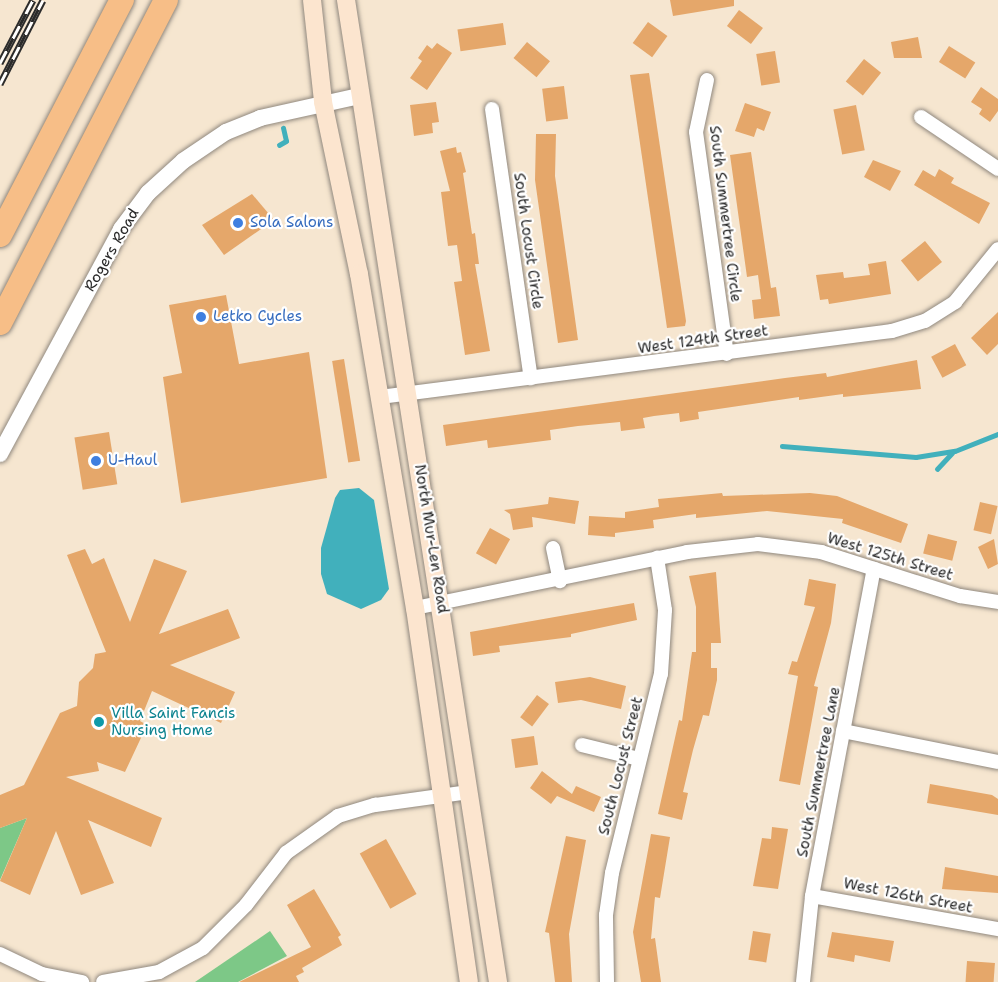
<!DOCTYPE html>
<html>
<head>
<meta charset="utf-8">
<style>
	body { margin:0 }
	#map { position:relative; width:998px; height:982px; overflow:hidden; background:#f6e6d0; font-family:"Shantell Sans",sans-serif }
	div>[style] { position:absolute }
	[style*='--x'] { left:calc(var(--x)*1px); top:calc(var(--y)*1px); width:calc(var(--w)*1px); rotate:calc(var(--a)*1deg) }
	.green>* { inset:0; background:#7dc887 }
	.water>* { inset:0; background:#41b0bc }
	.stream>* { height:4.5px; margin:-2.25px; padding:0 2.25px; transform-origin:2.25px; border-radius:2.25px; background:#41b0bc }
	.building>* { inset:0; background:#e5a76a; transform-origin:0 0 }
	.roads { filter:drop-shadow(0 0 2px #90887e) drop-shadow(0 0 2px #90887e) }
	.minor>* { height:14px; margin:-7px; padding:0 7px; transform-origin:7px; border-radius:7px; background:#fff }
	.tertiary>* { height:16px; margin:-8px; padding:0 8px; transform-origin:8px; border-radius:8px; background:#fff }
	.secondary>* { height:18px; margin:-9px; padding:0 9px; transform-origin:9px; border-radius:9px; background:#fce5cf }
	.motorway>* { height:24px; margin:-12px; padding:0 12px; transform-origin:12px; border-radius:12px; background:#f7be87 }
	.rail>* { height:7px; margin-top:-3.5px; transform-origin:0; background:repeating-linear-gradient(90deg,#fff 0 14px,#2b2b2b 0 28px); box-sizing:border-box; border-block:2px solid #2b2b2b }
	.dots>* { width:16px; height:16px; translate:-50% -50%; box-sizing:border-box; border:3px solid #fff; border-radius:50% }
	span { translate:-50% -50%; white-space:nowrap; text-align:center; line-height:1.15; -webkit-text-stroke:4.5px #fff; paint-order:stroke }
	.street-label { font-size:15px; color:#2b2b2b }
	.shop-label { font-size:15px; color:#366cbe }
	.left { translate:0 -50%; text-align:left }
	.culture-label { font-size:15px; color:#0d838f }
</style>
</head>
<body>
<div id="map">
	<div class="green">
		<div style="clip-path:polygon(27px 818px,0 880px,0 828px)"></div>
		<div style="clip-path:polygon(270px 931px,287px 956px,238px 982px,195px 982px)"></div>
	</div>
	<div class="water">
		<div style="clip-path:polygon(359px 488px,374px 500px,389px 589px,381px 600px,361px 609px,327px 594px,321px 574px,321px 548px,335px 498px,340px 490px)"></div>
	</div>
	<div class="stream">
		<div style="--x:279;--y:145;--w:8;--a:-30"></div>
		<div style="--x:286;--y:141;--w:13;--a:-103"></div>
		<div style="--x:782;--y:446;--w:134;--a:4.7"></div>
		<div style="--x:916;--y:457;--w:39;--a:-9"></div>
		<div style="--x:955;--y:451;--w:46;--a:-21.6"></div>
		<div style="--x:937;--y:469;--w:22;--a:-47"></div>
	</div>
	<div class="building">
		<div style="clip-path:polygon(670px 0,734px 0,734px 6px,673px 16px)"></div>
		<div style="left:739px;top:10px;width:30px;height:20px;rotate:37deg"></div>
		<div style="left:648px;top:22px;width:24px;height:26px;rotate:36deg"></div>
		<div style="left:503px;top:23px;width:22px;height:46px;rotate:82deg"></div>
		<div style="clip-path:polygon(918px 37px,922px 58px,894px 58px,891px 42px)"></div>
		<div style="left:527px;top:42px;width:30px;height:21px;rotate:40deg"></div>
		<div style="clip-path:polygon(437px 43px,452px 53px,427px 90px,410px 78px,422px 61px,418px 58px,427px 45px,432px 49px)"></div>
		<div style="left:949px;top:46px;width:31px;height:19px;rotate:32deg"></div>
		<div style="left:775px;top:51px;width:32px;height:19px;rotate:81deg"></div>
		<div style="left:864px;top:59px;width:22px;height:29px;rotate:39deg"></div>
		<div style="clip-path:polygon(649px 73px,686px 321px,685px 326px,667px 328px,630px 75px)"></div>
		<div style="left:564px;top:86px;width:33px;height:22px;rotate:83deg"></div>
		<div style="clip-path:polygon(981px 87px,998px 99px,998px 111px,990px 122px,979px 114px,982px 109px,971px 102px)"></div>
		<div style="clip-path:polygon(436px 102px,439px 122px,432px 123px,433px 133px,414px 136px,410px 105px)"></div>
		<div style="clip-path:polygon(745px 103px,771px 112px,764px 131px,757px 128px,754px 137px,735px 131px)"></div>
		<div style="left:856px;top:105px;width:46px;height:23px;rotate:79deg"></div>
		<div style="clip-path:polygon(536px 134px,556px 134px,555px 176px,578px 340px,558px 343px,535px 180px)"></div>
		<div style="clip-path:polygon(456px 147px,457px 153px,461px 152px,466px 172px,463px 173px,472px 234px,475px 233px,479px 264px,475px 264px,490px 351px,465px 355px,454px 282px,462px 281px,457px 245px,448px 246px,441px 192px,450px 191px,440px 151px)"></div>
		<div style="clip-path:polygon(751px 152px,771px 288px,776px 287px,780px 316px,754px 319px,752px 300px,761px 299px,758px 275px,747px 277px,730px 155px)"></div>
		<div style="clip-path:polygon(873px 160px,901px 171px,890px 191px,864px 177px)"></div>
		<div style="clip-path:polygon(939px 169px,954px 178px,951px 183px,990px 203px,979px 224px,914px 185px,923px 170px,935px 177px)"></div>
		<div style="clip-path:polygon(252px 194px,274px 220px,224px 255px,202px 225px)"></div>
		<div style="left:925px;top:241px;width:27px;height:31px;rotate:51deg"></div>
		<div style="clip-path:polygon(886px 261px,891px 294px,829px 304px,828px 299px,820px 300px,816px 275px,843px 272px,844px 278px,870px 275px,868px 264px)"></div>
		<div style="clip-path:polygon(226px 295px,239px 364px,309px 352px,327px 478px,181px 503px,163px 377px,182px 373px,169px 305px)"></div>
		<div style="clip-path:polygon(998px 312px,998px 344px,987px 355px,971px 338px)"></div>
		<div style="left:955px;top:344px;width:24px;height:27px;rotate:62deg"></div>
		<div style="left:344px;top:359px;width:103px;height:12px;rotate:81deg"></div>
		<div style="clip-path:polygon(917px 360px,921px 389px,843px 397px,843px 394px,799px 400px,799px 397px,698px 412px,699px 419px,680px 422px,679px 413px,654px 416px,643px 418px,645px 428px,621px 431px,620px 422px,578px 426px,550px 430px,551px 440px,488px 448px,487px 440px,446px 446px,443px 425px,785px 378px,826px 373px,827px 377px)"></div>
		<div style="left:109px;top:432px;width:53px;height:35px;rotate:81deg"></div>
		<div style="clip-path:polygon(722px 493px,723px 496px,810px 493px,837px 496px,908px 524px,901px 543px,842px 523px,843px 519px,767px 511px,696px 518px,696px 514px,653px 520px,654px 528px,615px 533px,615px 537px,588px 535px,589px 516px,625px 518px,625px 512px,659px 507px,658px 499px)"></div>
		<div style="clip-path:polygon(549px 497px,579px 501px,575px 524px,532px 517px,533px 527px,513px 530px,510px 514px,504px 510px,548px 504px)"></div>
		<div style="left:980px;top:502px;width:18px;height:29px;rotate:13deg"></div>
		<div style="left:490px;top:528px;width:23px;height:29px;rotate:29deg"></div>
		<div style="left:928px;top:534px;width:30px;height:20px;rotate:14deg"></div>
		<div style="clip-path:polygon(994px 539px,998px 564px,988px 569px,978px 547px)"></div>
		<div style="clip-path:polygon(85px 549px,92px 564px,104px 558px,130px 622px,154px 559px,187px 571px,159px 634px,228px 609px,240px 638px,170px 665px,235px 692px,221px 723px,152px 691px,140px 721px,147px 725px,125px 772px,97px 762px,99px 771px,66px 777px,162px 818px,151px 847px,88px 820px,114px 883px,81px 895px,56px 831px,30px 895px,0 881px,27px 818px,0 828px,0 795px,24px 785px,60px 713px,77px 706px,79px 682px,93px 668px,95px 654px,106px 652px,67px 555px)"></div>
		<div style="clip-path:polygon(716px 572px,721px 643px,711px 643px,711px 668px,717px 668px,717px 680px,709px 716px,703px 715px,693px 750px,683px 792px,688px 793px,682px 820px,658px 814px,679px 720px,682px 721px,692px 652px,696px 652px,696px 607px,689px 576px)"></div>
		<div style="clip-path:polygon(809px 579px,836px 584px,831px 623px,814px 686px,818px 687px,800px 785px,779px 781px,798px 676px,788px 674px,792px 661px,797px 662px,815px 607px,804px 605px)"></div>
		<div style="clip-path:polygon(634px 603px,637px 620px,571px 634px,571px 637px,499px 646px,500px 652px,473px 656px,470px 632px)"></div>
		<div style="clip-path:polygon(590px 677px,626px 686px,621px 709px,581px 700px,558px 703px,555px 682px)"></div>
		<div style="left:537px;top:695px;width:15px;height:28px;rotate:37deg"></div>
		<div style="left:534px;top:736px;width:29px;height:23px;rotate:82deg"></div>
		<div style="clip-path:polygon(542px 771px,572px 794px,576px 786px,601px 797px,594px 812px,557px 796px,551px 804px,530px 788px)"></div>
		<div style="clip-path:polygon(930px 784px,992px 795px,998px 799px,998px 815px,927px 803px)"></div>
		<div style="clip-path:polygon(772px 827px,788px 829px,778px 889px,753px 886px,762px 838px,771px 839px)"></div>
		<div style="clip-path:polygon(651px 834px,670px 837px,660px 898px,655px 897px,651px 939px,655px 938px,661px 982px,641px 982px,633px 932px)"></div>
		<div style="clip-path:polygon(566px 836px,586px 840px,569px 934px,572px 982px,555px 982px,549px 933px,545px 932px)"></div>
		<div style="left:386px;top:839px;width:63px;height:30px;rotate:61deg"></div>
		<div style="clip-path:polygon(945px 867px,998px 876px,998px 893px,942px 889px)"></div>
		<div style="clip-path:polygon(314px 889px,341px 935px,338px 937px,342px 945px,302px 968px,304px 972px,296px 976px,299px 982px,239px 982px,311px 947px,287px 905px)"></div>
		<div style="left:753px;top:931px;width:18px;height:29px;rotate:9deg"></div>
		<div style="clip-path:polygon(832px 932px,894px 941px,890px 962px,855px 955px,854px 962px,827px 957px)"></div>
		<div style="left:967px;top:961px;width:28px;height:21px;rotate:4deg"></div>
	</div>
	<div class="roads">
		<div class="minor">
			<div style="--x:707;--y:80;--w:53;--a:101.9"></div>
			<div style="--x:696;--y:132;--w:224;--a:82.1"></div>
			<div style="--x:492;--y:109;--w:272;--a:81.8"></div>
			<div style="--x:921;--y:117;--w:93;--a:34"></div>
			<div style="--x:380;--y:397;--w:516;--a:-7.35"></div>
			<div style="--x:892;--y:331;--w:34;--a:-17"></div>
			<div style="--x:925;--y:321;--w:36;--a:-32"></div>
			<div style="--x:955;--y:302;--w:68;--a:-50.9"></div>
			<div style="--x:553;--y:548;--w:34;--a:78"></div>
			<div style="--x:415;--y:608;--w:278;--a:-11.6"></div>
			<div style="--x:687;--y:552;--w:71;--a:-6.4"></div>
			<div style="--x:758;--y:544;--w:64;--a:7.2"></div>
			<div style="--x:821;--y:552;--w:146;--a:17.6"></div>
			<div style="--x:960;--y:596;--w:38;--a:9"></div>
			<div style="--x:843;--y:731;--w:158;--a:11.3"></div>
			<div style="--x:582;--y:745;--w:59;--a:13.8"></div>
			<div style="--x:812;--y:896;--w:189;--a:10.1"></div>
			<div style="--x:0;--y:954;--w:47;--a:25.5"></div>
			<div style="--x:42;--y:974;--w:41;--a:11.3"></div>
			<div style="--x:103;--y:982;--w:57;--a:-10.1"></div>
			<div style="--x:159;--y:972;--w:50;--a:-28.6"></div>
			<div style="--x:203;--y:948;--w:61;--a:-45"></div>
			<div style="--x:246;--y:905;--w:66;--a:-52.4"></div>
			<div style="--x:286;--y:853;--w:64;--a:-35.4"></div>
			<div style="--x:338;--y:816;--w:39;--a:-17"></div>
			<div style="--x:375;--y:805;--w:95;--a:-7.9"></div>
			<div style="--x:607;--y:982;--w:67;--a:-90.9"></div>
			<div style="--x:606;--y:915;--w:42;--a:-81.9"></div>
			<div style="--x:612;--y:873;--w:205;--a:-76.2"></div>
			<div style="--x:661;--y:674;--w:64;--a:-86.4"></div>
			<div style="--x:665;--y:610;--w:53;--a:-98.7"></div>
			<div style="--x:803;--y:982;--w:86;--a:-84"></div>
			<div style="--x:812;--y:896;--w:333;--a:-79.3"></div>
		</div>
		<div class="tertiary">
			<div style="--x:0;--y:454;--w:255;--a:-61.7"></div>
			<div style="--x:121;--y:229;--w:45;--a:-53.1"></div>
			<div style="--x:148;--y:193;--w:47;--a:-42.4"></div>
			<div style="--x:183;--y:161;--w:52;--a:-34"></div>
			<div style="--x:226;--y:132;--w:37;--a:-22"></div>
			<div style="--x:260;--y:118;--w:101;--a:-12.5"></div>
		</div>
		<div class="secondary">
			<div style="--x:312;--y:0;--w:103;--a:83.8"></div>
			<div style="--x:323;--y:102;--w:176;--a:78.2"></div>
			<div style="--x:359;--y:274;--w:339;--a:80.5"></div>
			<div style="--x:415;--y:608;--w:378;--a:81.8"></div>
			<div style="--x:346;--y:0;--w:994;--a:81.2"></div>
		</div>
		<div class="motorway">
			<div style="--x:0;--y:235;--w:265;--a:-62.6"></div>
			<div style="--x:0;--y:323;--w:363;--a:-62.8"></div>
		</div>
	</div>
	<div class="rail">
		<div style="--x:0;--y:63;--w:71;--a:-62.4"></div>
		<div style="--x:0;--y:84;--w:94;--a:-62.9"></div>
	</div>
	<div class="dots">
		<div style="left:238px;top:223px;background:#3f7fe0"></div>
		<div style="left:201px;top:317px;background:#3f7fe0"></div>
		<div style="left:96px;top:461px;background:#3f7fe0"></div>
		<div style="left:99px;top:722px;background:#0f9aa8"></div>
	</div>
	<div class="street-label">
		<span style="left:725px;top:214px;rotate:83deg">South Summertree Circle</span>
		<span style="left:528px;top:241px;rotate:82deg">South Locust Circle</span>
		<span style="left:112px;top:250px;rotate:-60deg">Rogers Road</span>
		<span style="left:703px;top:340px;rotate:-8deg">West 124th Street</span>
		<span style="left:431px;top:539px;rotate:81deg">North Mur-Len Road</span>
		<span style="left:890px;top:557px;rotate:17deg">West 125th Street</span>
		<span style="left:621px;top:766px;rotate:-76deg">South Locust Street</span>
		<span style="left:819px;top:772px;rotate:-79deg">South Summertree Lane</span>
		<span style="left:908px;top:896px;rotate:11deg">West 126th Street</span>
	</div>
	<div class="shop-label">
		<span class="left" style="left:250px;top:223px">Sola Salons</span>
		<span class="left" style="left:213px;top:317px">Letko Cycles</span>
		<span class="left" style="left:108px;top:461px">U-Haul</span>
	</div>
	<div class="culture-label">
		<span class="left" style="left:111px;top:722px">Villa Saint Fancis<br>Nursing Home</span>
	</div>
</div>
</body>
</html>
